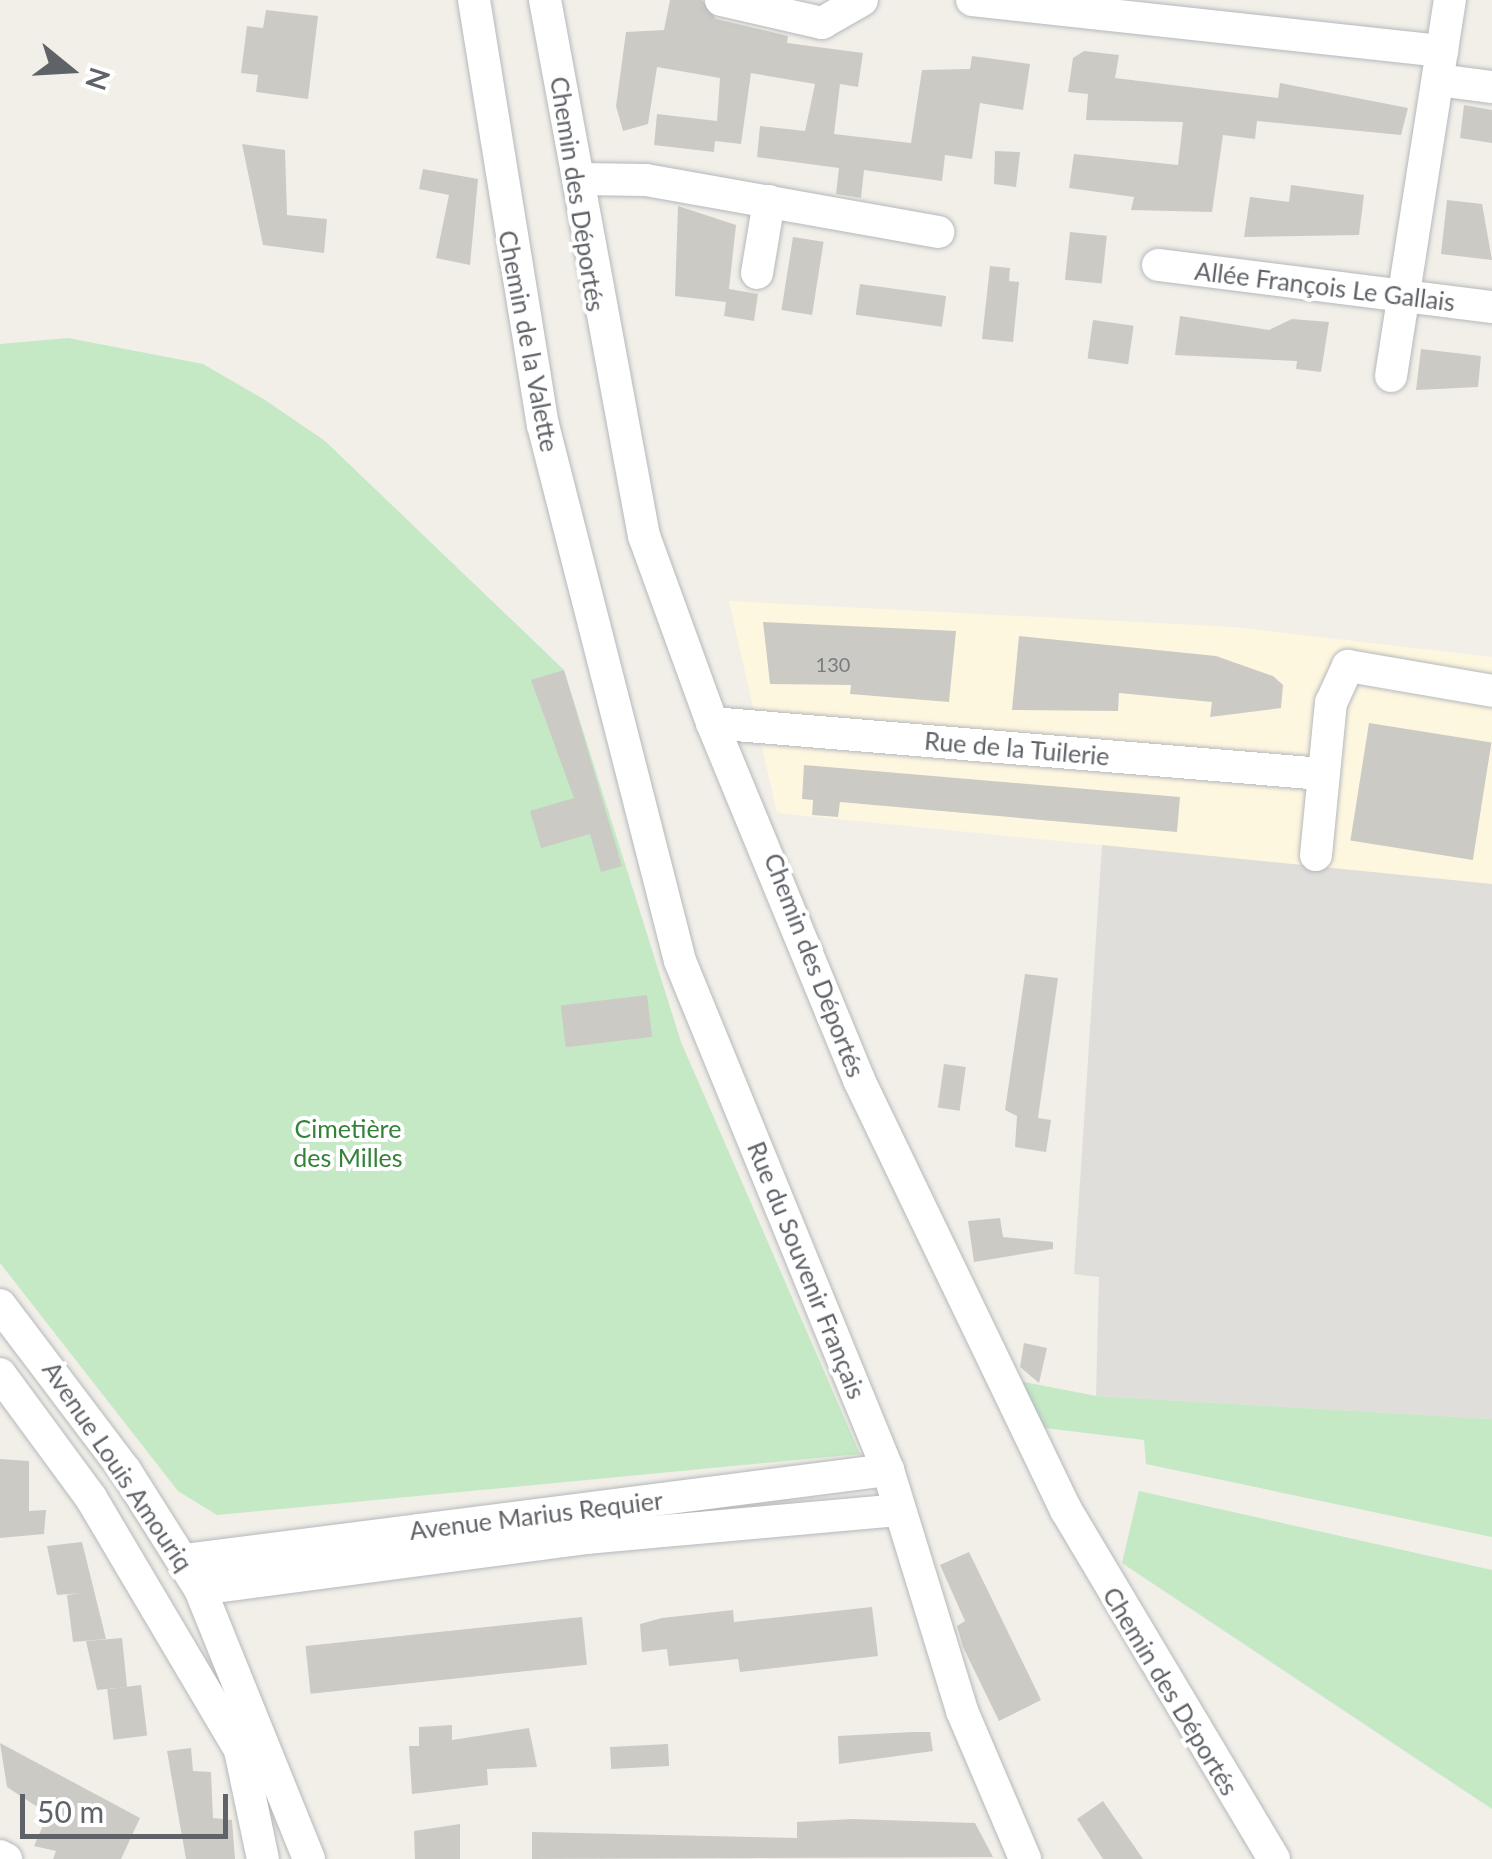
<!DOCTYPE html>
<html>
<head>
<meta charset="utf-8">
<style>
	body { margin:0 }
	#map { position:relative; width:1492px; height:1859px; overflow:hidden; background:#f1efe8; font-family:Lato,sans-serif }
	div>[style] { position:absolute }
	[style*='--x'] { left:calc(var(--x)*1px); top:calc(var(--y)*1px); width:calc(var(--w)*1px); rotate:calc(var(--a)*1deg) }
	.commercial>* { inset:0; background:#fef7e0 }
	.industrial>* { inset:0; background:#e0deda }
	.green>* { inset:0; background:#c5e8c5 }
	.building>* { inset:0; background:#cccac5; transform-origin:0 0 }
	.roads { filter:drop-shadow(0 0 2px #b5b8bc) drop-shadow(0 0 2px #b5b8bc) }
	.minor>* { height:32px; margin:-16px; padding:0 16px; transform-origin:16px; border-radius:16px; background:#fff }
	span { translate:-50% -50%; white-space:nowrap; text-align:center; line-height:1.15; -webkit-text-stroke:8px #fff; paint-order:stroke }
	.number-label { font-size:20px; color:#7a7d7f }
	.number-label span { -webkit-text-stroke-width:0 }
	.street-label { font-size:25px; color:#5f6368 }
	.park-label { font-size:25px; color:#348238 }
	.north { position:absolute; left:20px; top:20px; width:100px; height:100px; -webkit-text-stroke:8px #fff; paint-order:stroke; rotate:108deg; font-size:28px; font-weight:700; line-height:40px; text-align:center; color:#5f6368 }
	.north::after { content:''; display:block; margin:auto; width:35px; height:45px; background:#5f6368; clip-path:polygon(50% 0,100% 100%,50% 72%,0 100%) }
	.scale { position:absolute; left:20px; top:1794px; width:208px; height:45px; box-sizing:border-box; border:5px solid #5f6368; border-top:0; padding-left:12px; font-size:30px; line-height:35px; white-space:nowrap; color:#5f6368; -webkit-text-stroke:8px #fff; paint-order:stroke }
</style>
</head>
<body>
<div id="map">
	<div class="commercial">
		<div style="clip-path:polygon(729px 601px,1234px 627px,1492px 657px,1492px 884px,777px 813px)"></div>
	</div>
	<div class="industrial">
		<div style="clip-path:polygon(1102px 845px,1492px 884px,1492px 1419px,1096px 1396px,1099px 1277px,1074px 1274px)"></div>
	</div>
	<div class="green">
		<div style="clip-path:polygon(68px 338px,203px 364px,265px 400px,325px 441px,564px 670px,681px 1042px,860px 1454px,217px 1515px,178px 1491px,0 1263px,0 344px)"></div>
		<div style="clip-path:polygon(1019px 1381px,1096px 1396px,1492px 1419px,1492px 1537px,1146px 1464px,1144px 1440px,1045px 1428px)"></div>
		<div style="clip-path:polygon(1139px 1491px,1492px 1570px,1492px 1809px,1122px 1563px)"></div>
	</div>
	<div class="building">
		<div style="clip-path:polygon(670px 0,702px 0,716px 19px,788px 36px,787px 43px,863px 53px,858px 87px,840px 84px,834px 134px,911px 143px,922px 70px,970px 69px,972px 56px,1030px 64px,1023px 110px,980px 103px,972px 159px,945px 155px,942px 181px,864px 170px,861px 198px,836px 194px,839px 168px,757px 157px,760px 126px,805px 131px,815px 84px,751px 73px,741px 144px,715px 141px,714px 152px,654px 145px,657px 114px,717px 121px,720px 78px,657px 67px,648px 124px,623px 131px,616px 106px,626px 32px,664px 30px)"></div>
		<div style="clip-path:polygon(266px 10px,318px 16px,308px 99px,256px 92px,258px 75px,241px 73px,247px 26px,263px 28px)"></div>
		<div style="clip-path:polygon(1084px 51px,1119px 55px,1115px 78px,1278px 98px,1280px 83px,1408px 108px,1401px 135px,1257px 121px,1255px 139px,1223px 135px,1212px 212px,1131px 210px,1134px 197px,1069px 188px,1074px 154px,1178px 165px,1183px 122px,1086px 120px,1088px 94px,1068px 92px,1073px 58px)"></div>
		<div style="clip-path:polygon(1464px 105px,1492px 110px,1492px 143px,1460px 138px)"></div>
		<div style="clip-path:polygon(242px 144px,285px 150px,287px 215px,327px 219px,324px 253px,263px 245px)"></div>
		<div style="clip-path:polygon(995px 151px,1020px 152px,1016px 187px,994px 184px)"></div>
		<div style="clip-path:polygon(423px 169px,478px 179px,470px 265px,436px 258px,449px 195px,419px 189px)"></div>
		<div style="clip-path:polygon(1291px 185px,1364px 195px,1359px 235px,1244px 237px,1250px 197px,1289px 202px)"></div>
		<div style="clip-path:polygon(1447px 200px,1482px 204px,1492px 260px,1441px 254px)"></div>
		<div style="clip-path:polygon(678px 206px,736px 225px,729px 289px,758px 294px,754px 321px,724px 316px,726px 302px,675px 296px)"></div>
		<div style="left:1070px;top:232px;width:37px;height:48px;rotate:6deg"></div>
		<div style="left:793px;top:237px;width:31px;height:74px;rotate:9deg"></div>
		<div style="clip-path:polygon(990px 266px,1010px 268px,1009px 281px,1019px 282px,1013px 342px,982px 339px)"></div>
		<div style="left:860px;top:284px;width:87px;height:31px;rotate:8deg"></div>
		<div style="clip-path:polygon(1180px 316px,1269px 330px,1292px 319px,1329px 322px,1321px 372px,1296px 369px,1297px 361px,1175px 355px)"></div>
		<div style="left:1093px;top:320px;width:41px;height:39px;rotate:8deg"></div>
		<div style="clip-path:polygon(1421px 349px,1481px 356px,1478px 387px,1416px 390px)"></div>
		<div style="clip-path:polygon(763px 622px,956px 631px,949px 702px,850px 694px,851px 685px,770px 684px)"></div>
		<div style="clip-path:polygon(1019px 636px,1216px 656px,1273px 676px,1283px 685px,1281px 708px,1210px 717px,1212px 702px,1119px 693px,1118px 711px,1012px 710px)"></div>
		<div style="clip-path:polygon(564px 670px,622px 866px,601px 872px,590px 834px,541px 848px,530px 811px,574px 798px,531px 680px)"></div>
		<div style="left:1369px;top:723px;width:124px;height:119px;rotate:9deg"></div>
		<div style="clip-path:polygon(804px 765px,1180px 797px,1177px 832px,840px 802px,838px 817px,812px 815px,813px 800px,802px 799px)"></div>
		<div style="clip-path:polygon(1025px 974px,1058px 978px,1038px 1118px,1051px 1120px,1046px 1152px,1015px 1147px,1017px 1116px,1005px 1110px)"></div>
		<div style="left:647px;top:995px;width:42px;height:87px;rotate:83deg"></div>
		<div style="left:944px;top:1064px;width:22px;height:44px;rotate:8deg"></div>
		<div style="clip-path:polygon(1000px 1218px,1003px 1237px,1053px 1242px,1053px 1249px,974px 1262px,968px 1221px)"></div>
		<div style="clip-path:polygon(1024px 1343px,1047px 1348px,1039px 1383px,1020px 1367px)"></div>
		<div style="clip-path:polygon(0 1459px,29px 1461px,29px 1511px,46px 1510px,44px 1534px,0 1538px)"></div>
		<div style="clip-path:polygon(82px 1542px,106px 1639px,73px 1642px,67px 1595px,81px 1593px,57px 1595px,47px 1546px)"></div>
		<div style="clip-path:polygon(969px 1552px,1041px 1700px,999px 1721px,963px 1647px,957px 1626px,965px 1621px,940px 1565px)"></div>
		<div style="clip-path:polygon(872px 1607px,878px 1656px,740px 1672px,738px 1659px,669px 1666px,667px 1649px,642px 1652px,640px 1624px,662px 1618px,733px 1610px,734px 1622px)"></div>
		<div style="left:582px;top:1617px;width:48px;height:278px;rotate:84deg"></div>
		<div style="clip-path:polygon(122px 1638px,127px 1687px,97px 1690px,86px 1641px)"></div>
		<div style="left:141px;top:1685px;width:51px;height:34px;rotate:83deg"></div>
		<div style="clip-path:polygon(452px 1725px,452px 1740px,529px 1728px,537px 1767px,487px 1769px,488px 1785px,412px 1794px,409px 1746px,419px 1746px,419px 1727px)"></div>
		<div style="clip-path:polygon(913px 1732px,930px 1732px,933px 1751px,839px 1764px,838px 1736px)"></div>
		<div style="clip-path:polygon(0 1743px,140px 1818px,121px 1859px,53px 1859px,56px 1851px,34px 1846px,48px 1814px,7px 1787px)"></div>
		<div style="left:668px;top:1744px;width:22px;height:58px;rotate:87deg"></div>
		<div style="clip-path:polygon(191px 1748px,193px 1771px,211px 1772px,213px 1818px,232px 1820px,235px 1859px,186px 1859px,167px 1751px)"></div>
		<div style="clip-path:polygon(1103px 1801px,1143px 1859px,1103px 1859px,1077px 1819px)"></div>
		<div style="clip-path:polygon(852px 1819px,975px 1823px,993px 1857px,532px 1859px,532px 1832px,797px 1838px,797px 1822px)"></div>
		<div style="clip-path:polygon(460px 1824px,460px 1859px,415px 1859px,414px 1831px)"></div>
	</div>
	<div class="roads">
		<div class="minor">
			<div style="--x:474;--y:0;--w:431;--a:80.8"></div>
			<div style="--x:543;--y:425;--w:553;--a:75.66"></div>
			<div style="--x:680;--y:961;--w:550;--a:67.77"></div>
			<div style="--x:888;--y:1470;--w:252;--a:72.9"></div>
			<div style="--x:962;--y:1711;--w:161;--a:66.9"></div>
			<div style="--x:545;--y:0;--w:545;--a:79.54"></div>
			<div style="--x:644;--y:536;--w:199;--a:70"></div>
			<div style="--x:712;--y:723;--w:386;--a:67.6"></div>
			<div style="--x:859;--y:1080;--w:477;--a:64.3"></div>
			<div style="--x:1066;--y:1510;--w:406;--a:59.2"></div>
			<div style="--x:721;--y:0;--w:104;--a:12.8"></div>
			<div style="--x:822;--y:23;--w:46;--a:-29.9"></div>
			<div style="--x:972;--y:0;--w:473;--a:6.2"></div>
			<div style="--x:1438;--y:80;--w:54;--a:7.4"></div>
			<div style="--x:579;--y:179;--w:67;--a:0.9"></div>
			<div style="--x:646;--y:180;--w:297;--a:10.1"></div>
			<div style="--x:1158;--y:265;--w:337;--a:7.2"></div>
			<div style="--x:757;--y:273;--w:73;--a:-80.5"></div>
			<div style="--x:1391;--y:376;--w:381;--a:-81.1"></div>
			<div style="--x:712;--y:723;--w:612;--a:4.78"></div>
			<div style="--x:1316;--y:855;--w:153;--a:-84.4"></div>
			<div style="--x:1331;--y:703;--w:41;--a:-65.3"></div>
			<div style="--x:1348;--y:666;--w:146;--a:9.8"></div>
			<div style="--x:0;--y:1305;--w:207;--a:52.9"></div>
			<div style="--x:125;--y:1470;--w:141;--a:57.8"></div>
			<div style="--x:200;--y:1589;--w:291;--a:68"></div>
			<div style="--x:0;--y:1374;--w:154;--a:53.7"></div>
			<div style="--x:91;--y:1498;--w:293;--a:59.4"></div>
			<div style="--x:240;--y:1750;--w:111;--a:78.1"></div>
			<div style="--x:184;--y:1560;--w:710;--a:-7.29"></div>
			<div style="--x:200;--y:1589;--w:389;--a:-7.5"></div>
			<div style="--x:586;--y:1538;--w:313;--a:-5.1"></div>
			<div style="--x:0;--y:1856;--w:7;--a:27"></div>
		</div>
	</div>
	<div class="number-label">
		<span style="left:833px;top:664px">130</span>
	</div>
	<div class="street-label">
		<span style="left:578px;top:194px;rotate:81deg">Chemin des Déportés</span>
		<span style="left:1325px;top:286px;rotate:7deg">Allée François Le Gallais</span>
		<span style="left:529px;top:341px;rotate:79deg">Chemin de la Valette</span>
		<span style="left:1017px;top:748px;rotate:5deg">Rue de la Tuilerie</span>
		<span style="left:815px;top:965px;rotate:69deg">Chemin des Déportés</span>
		<span style="left:807px;top:1270px;rotate:68deg">Rue du Souvenir Français</span>
		<span style="left:118px;top:1466px;rotate:56deg">Avenue Louis Amouriq</span>
		<span style="left:536px;top:1515px;rotate:-7deg">Avenue Marius Requier</span>
		<span style="left:1171px;top:1691px;rotate:59deg">Chemin des Déportés</span>
	</div>
	<div class="park-label">
		<span style="left:348px;top:1143px">Cimetière<br>des Milles</span>
	</div>
	<div class="north">N</div>
	<div class="scale">50 m</div>
</div>
</body>
</html>
